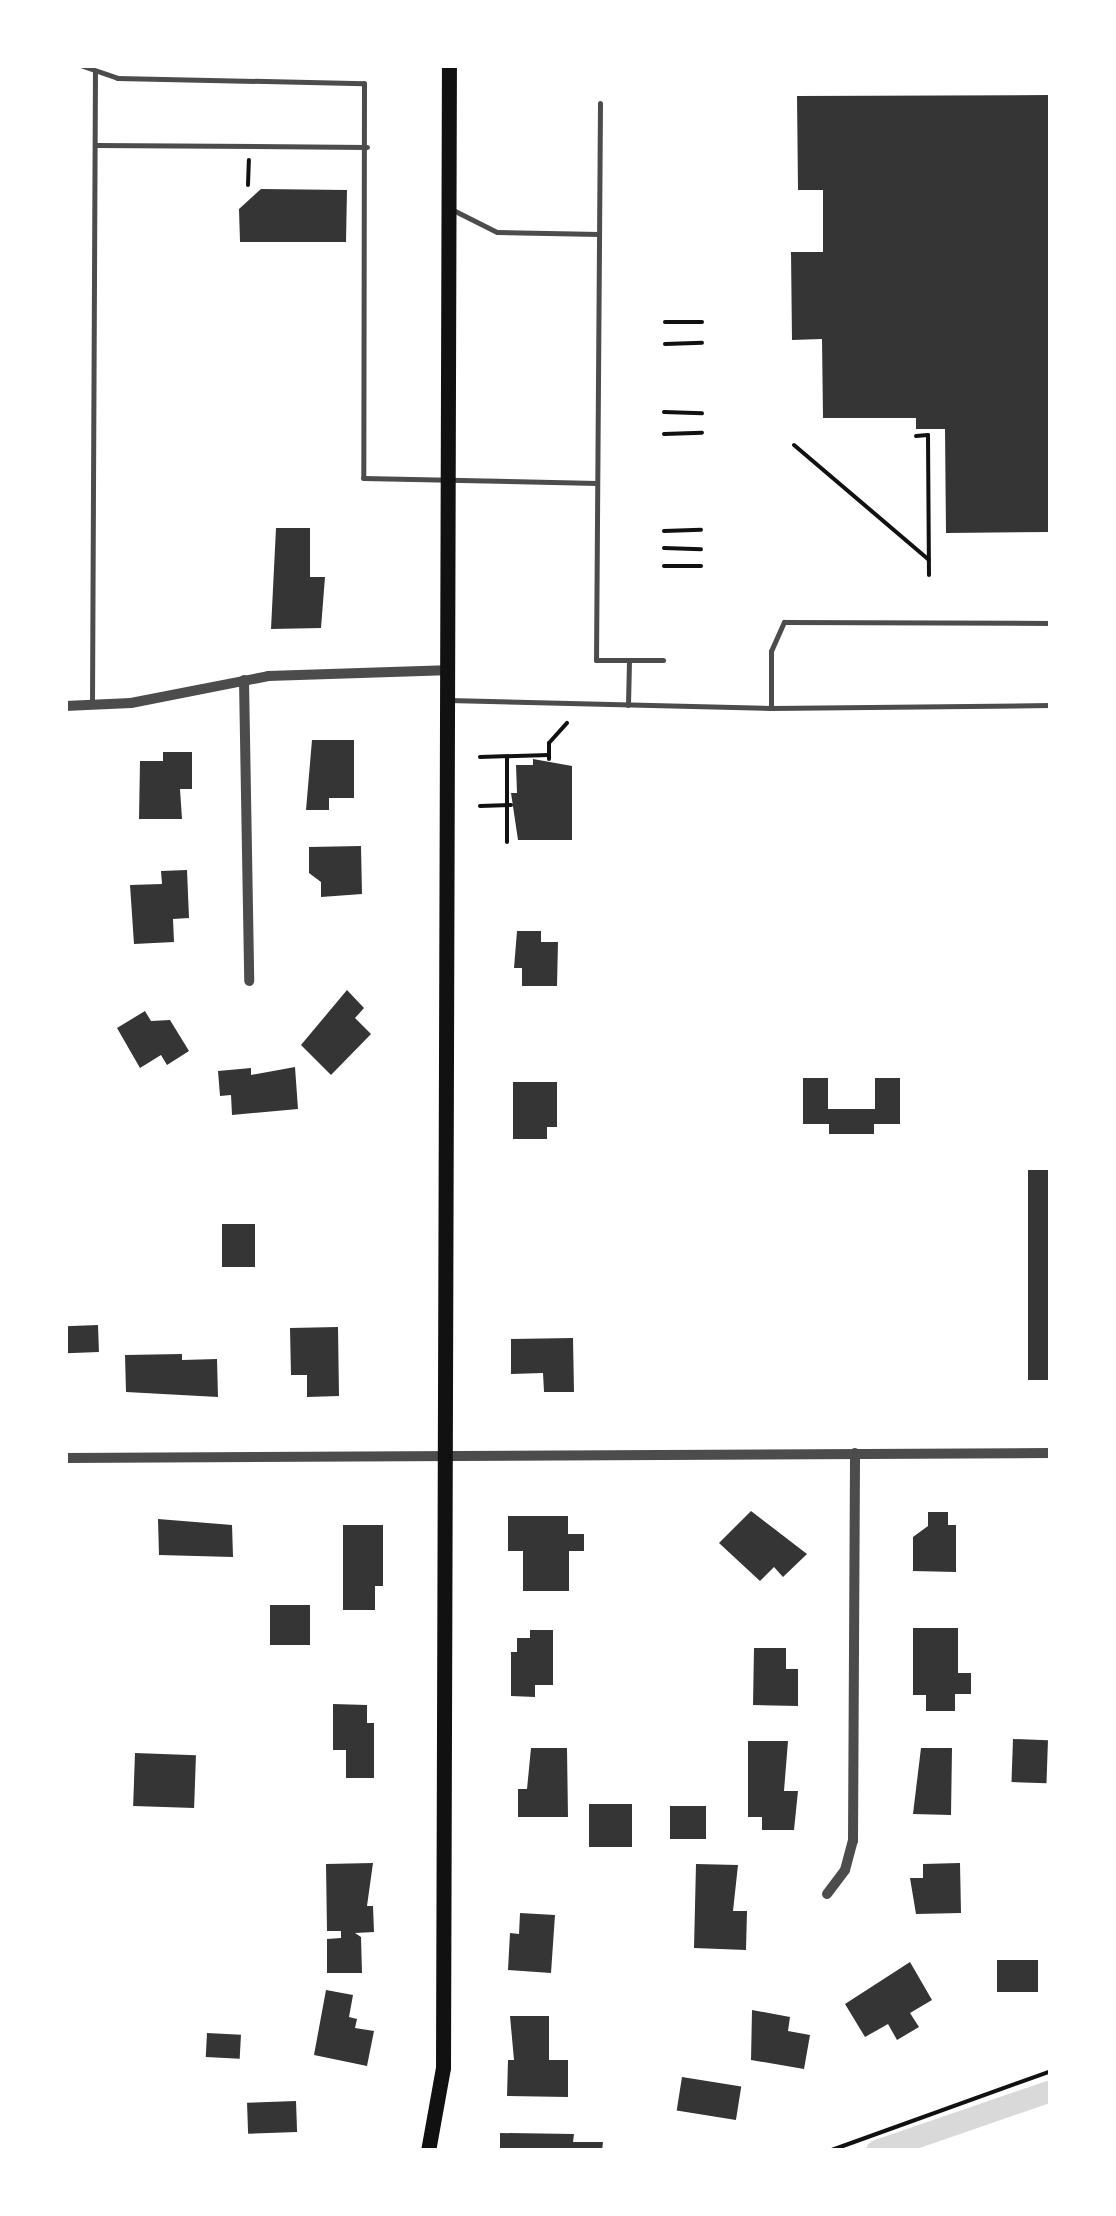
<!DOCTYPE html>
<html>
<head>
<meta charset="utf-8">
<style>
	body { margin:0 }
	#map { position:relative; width:1116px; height:2216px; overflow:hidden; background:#fff; font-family:Mulish,sans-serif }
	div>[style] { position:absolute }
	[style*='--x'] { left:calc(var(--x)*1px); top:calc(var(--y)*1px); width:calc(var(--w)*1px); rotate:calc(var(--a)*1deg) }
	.canal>* { height:22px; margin:-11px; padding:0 11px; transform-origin:11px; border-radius:11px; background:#d9d9d9 }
	.building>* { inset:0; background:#353535; transform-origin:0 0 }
	.path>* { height:4px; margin:-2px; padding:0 2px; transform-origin:2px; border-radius:2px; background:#111 }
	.service>* { height:5px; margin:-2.5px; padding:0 2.5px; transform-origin:2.5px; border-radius:2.5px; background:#4c4c4c }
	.minor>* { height:10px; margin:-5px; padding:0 5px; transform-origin:5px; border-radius:5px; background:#4c4c4c }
	.secondary>* { height:15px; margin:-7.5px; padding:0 7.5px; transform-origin:7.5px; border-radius:7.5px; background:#111 }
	span { translate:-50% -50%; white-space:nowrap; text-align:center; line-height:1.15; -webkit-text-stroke:10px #fff; paint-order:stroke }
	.frame { position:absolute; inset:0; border:68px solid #fff; pointer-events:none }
</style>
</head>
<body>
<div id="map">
	<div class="canal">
		<div style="--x:877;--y:2151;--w:184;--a:-19"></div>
	</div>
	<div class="building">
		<div style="clip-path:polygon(1051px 95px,1051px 532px,946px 533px,945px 429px,916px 429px,916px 418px,823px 418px,822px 339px,792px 340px,791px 252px,823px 252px,823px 190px,798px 190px,797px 96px)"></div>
		<div style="clip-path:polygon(261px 189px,347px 190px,346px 242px,240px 242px,239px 209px)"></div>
		<div style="clip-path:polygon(276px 528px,310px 528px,310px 577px,325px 577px,321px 628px,271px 629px)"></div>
		<div style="clip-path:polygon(312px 740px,354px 740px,354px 798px,329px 798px,329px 810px,306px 810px)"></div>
		<div style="clip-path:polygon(163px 752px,192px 752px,192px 789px,180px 789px,182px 819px,139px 819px,140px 761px,163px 761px)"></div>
		<div style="clip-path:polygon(533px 759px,572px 766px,572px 840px,518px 840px,511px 793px,517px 793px,516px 765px,533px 765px)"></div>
		<div style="clip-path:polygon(361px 846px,362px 894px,321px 897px,321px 882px,309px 873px,309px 847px)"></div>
		<div style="clip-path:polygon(187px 870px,189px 918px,173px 919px,174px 942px,134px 944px,130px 885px,162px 884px,161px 871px)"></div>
		<div style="clip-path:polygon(517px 931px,541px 931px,541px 942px,558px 942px,557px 986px,522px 986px,522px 968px,514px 968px)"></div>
		<div style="clip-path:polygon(347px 990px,364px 1008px,355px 1018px,371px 1034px,331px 1075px,301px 1045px)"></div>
		<div style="clip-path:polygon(145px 1011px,151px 1021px,170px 1020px,189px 1051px,167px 1065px,161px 1055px,140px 1068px,117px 1028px)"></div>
		<div style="clip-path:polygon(295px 1067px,298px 1109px,232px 1115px,231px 1095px,220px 1096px,218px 1071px,251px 1068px,251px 1075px)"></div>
		<div style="clip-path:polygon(803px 1078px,828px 1078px,828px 1109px,875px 1109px,875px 1078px,900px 1078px,900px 1124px,874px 1124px,874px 1134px,829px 1134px,829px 1124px,803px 1124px)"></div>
		<div style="clip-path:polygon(513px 1082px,557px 1082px,557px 1127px,547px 1127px,547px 1139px,513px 1139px)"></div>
		<div style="left:1028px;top:1170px;width:23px;height:210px"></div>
		<div style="left:222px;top:1224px;width:33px;height:43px"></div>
		<div style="left:98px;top:1325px;width:27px;height:33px;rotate:88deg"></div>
		<div style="clip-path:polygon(338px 1327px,339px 1396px,307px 1397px,307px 1375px,291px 1375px,290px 1328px)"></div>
		<div style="clip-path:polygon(573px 1338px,574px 1392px,544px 1392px,543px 1373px,511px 1374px,511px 1339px)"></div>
		<div style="clip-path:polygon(182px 1354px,182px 1360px,217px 1359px,218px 1397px,126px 1392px,125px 1355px)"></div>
		<div style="clip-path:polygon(751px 1511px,807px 1554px,783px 1577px,774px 1567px,760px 1581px,719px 1543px)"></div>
		<div style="clip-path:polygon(928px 1512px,948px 1512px,948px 1525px,956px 1525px,956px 1572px,913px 1571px,913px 1537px,928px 1526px)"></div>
		<div style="clip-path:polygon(508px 1516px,568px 1516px,568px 1534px,584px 1534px,584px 1551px,569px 1551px,569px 1591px,523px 1591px,523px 1551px,508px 1551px)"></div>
		<div style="clip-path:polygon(158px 1519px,232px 1525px,233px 1557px,159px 1555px)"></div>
		<div style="clip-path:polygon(343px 1525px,383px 1525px,383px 1586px,375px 1586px,375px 1610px,343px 1610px)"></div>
		<div style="left:270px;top:1605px;width:40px;height:40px"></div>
		<div style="clip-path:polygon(913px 1628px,958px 1628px,958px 1673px,971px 1673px,971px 1694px,955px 1694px,955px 1711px,926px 1711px,926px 1695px,913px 1695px)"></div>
		<div style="clip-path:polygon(530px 1630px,553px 1630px,553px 1685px,535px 1685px,535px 1697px,511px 1696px,511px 1652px,517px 1652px,517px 1638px,530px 1638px)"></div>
		<div style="clip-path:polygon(754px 1648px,786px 1648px,786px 1669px,798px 1669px,798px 1706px,753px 1705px)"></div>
		<div style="clip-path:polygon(333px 1704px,367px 1705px,367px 1723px,374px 1723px,374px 1778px,346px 1778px,346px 1750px,333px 1750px)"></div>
		<div style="left:1013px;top:1739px;width:35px;height:43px;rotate:2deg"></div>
		<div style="clip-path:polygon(748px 1741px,788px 1741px,784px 1791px,798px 1791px,794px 1830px,762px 1830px,762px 1817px,748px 1817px)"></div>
		<div style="clip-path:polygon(531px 1748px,567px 1748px,568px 1817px,518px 1817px,518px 1789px,527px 1789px)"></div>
		<div style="clip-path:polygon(921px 1748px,952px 1748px,951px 1815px,913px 1814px)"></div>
		<div style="left:135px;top:1753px;width:61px;height:53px;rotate:2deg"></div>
		<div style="left:589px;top:1804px;width:43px;height:43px"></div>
		<div style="left:670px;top:1806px;width:36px;height:33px"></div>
		<div style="clip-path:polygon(373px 1863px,367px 1906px,373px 1906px,374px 1932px,355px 1933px,361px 1937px,362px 1973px,327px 1973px,327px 1939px,341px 1938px,341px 1931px,327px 1931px,326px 1864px)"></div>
		<div style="clip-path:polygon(960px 1863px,961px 1913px,916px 1914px,910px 1878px,923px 1878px,923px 1864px)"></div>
		<div style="clip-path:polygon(696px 1864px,738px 1865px,733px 1911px,747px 1911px,746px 1950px,694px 1948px)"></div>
		<div style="clip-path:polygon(520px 1913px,555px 1915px,551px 1973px,508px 1970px,510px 1933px,519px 1934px)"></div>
		<div style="left:997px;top:1960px;width:41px;height:32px"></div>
		<div style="clip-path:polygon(910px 1962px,932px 2000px,910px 2013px,919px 2027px,897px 2040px,888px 2024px,865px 2037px,845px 2004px)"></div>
		<div style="clip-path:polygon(326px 1990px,353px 1995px,349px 2017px,357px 2019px,355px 2028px,374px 2031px,367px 2066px,314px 2055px)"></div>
		<div style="clip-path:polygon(752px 2010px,790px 2017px,788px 2031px,810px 2035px,804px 2069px,751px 2060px)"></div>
		<div style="clip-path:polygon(510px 2016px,549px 2016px,549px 2060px,568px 2060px,568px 2097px,507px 2096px,508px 2060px,514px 2060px)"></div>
		<div style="left:207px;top:2033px;width:34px;height:24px;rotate:3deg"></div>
		<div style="left:682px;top:2077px;width:60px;height:34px;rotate:9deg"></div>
		<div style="left:296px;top:2101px;width:31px;height:49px;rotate:88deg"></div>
		<div style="clip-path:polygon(500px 2133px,574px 2134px,573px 2142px,603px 2142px,602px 2151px,500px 2151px)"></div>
	</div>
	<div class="path">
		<div style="--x:248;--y:185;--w:25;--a:-88"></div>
		<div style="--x:665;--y:322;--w:37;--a:0"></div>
		<div style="--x:665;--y:344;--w:37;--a:-2"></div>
		<div style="--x:664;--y:412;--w:38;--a:2"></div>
		<div style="--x:664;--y:434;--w:38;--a:-2"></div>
		<div style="--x:916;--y:436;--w:12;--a:-5"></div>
		<div style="--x:928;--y:435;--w:140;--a:89.6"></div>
		<div style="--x:794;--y:445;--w:177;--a:40.4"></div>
		<div style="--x:664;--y:531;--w:37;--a:-2"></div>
		<div style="--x:664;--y:548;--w:37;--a:2"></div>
		<div style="--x:664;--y:566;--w:37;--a:0"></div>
		<div style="--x:480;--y:757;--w:69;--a:-1.7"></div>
		<div style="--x:507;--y:757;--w:85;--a:90"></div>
		<div style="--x:549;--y:759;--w:16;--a:-90"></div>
		<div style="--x:549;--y:743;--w:27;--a:-48"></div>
		<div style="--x:480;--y:806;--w:31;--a:-2"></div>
		<div style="--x:829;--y:2151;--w:236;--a:-19.8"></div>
	</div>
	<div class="service">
		<div style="--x:80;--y:65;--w:39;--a:19"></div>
		<div style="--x:117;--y:78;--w:247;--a:1.2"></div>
		<div style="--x:364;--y:83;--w:395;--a:90.1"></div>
		<div style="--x:363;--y:478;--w:234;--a:1.2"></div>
		<div style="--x:600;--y:103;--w:557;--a:90.41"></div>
		<div style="--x:596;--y:660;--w:33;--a:0"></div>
		<div style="--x:95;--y:145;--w:272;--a:0.4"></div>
		<div style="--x:453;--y:210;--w:49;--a:26.6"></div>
		<div style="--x:497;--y:232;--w:102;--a:1.1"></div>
		<div style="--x:448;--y:700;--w:323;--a:1.4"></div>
		<div style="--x:771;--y:708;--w:280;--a:-0.6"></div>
		<div style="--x:92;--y:703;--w:631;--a:-89.73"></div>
		<div style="--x:628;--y:705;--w:45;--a:-88.7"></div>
		<div style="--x:629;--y:660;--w:34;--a:0"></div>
		<div style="--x:771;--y:708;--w:57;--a:-90"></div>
		<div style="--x:771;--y:651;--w:32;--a:-66"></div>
		<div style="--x:784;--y:622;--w:267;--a:0.2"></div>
	</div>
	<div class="minor">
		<div style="--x:244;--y:680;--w:301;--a:89"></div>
		<div style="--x:65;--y:706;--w:66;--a:-2.6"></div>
		<div style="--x:131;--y:703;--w:140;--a:-11.1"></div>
		<div style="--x:268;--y:676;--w:177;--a:-1.9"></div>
		<div style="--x:65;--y:1458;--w:986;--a:-0.29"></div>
		<div style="--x:827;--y:1894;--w:30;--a:-53"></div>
		<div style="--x:845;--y:1870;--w:30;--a:-75"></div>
		<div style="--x:853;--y:1841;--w:388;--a:-89.7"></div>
	</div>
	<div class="secondary">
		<div style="--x:428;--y:2151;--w:84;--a:-79.8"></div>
		<div style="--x:443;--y:2068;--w:2003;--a:-89.83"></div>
	</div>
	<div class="frame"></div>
</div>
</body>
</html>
